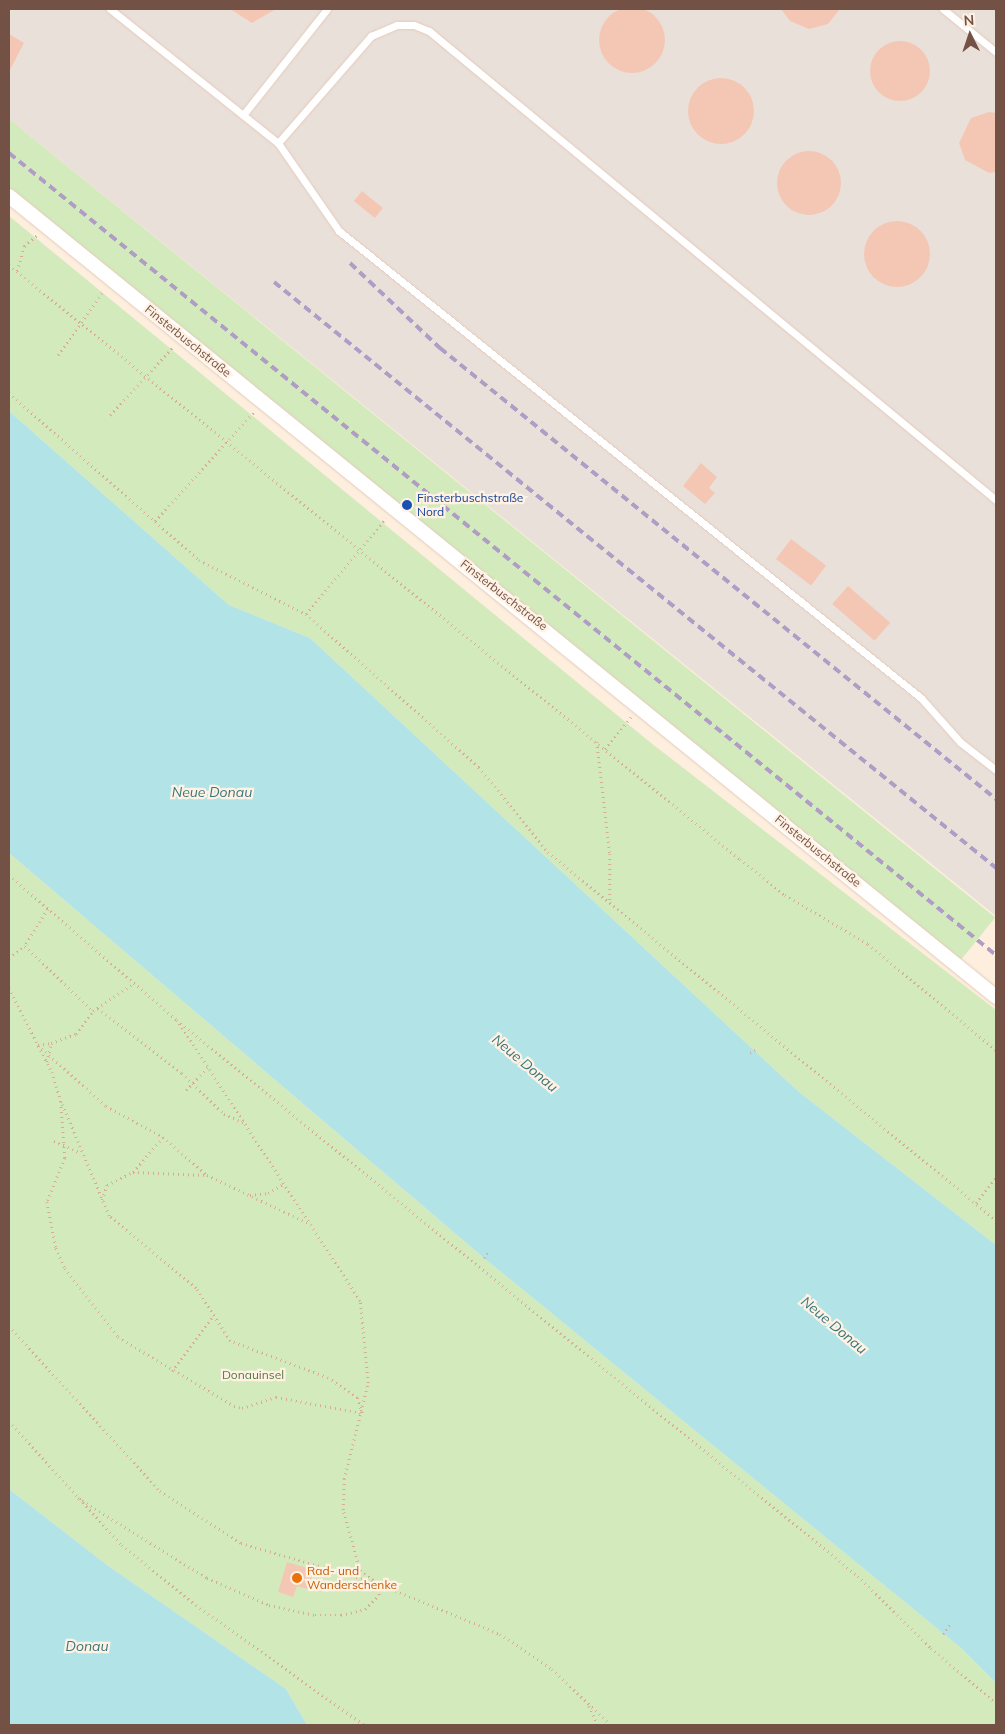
<!DOCTYPE html>
<html>
<head>
<meta charset="utf-8">
<style>
	body { margin:0 }
	#map { position:relative; width:1005px; height:1734px; overflow:hidden; background:#fdeedd; font-family:Mulish,sans-serif }
	div>[style] { position:absolute }
	[style*='--x'] { left:calc(var(--x)*1px); top:calc(var(--y)*1px); width:calc(var(--w)*1px); rotate:calc(var(--a)*1deg) }
	.industrial>* { inset:0; background:#eae0da }
	.green>* { inset:0; background:#d3eabc; transform-origin:0 0 }
	.water>* { inset:0; background:#b2e4e7 }
	.building>* { inset:0; background:#f4c7b4; transform-origin:0 0 }
	.round { border-radius:50% }
	.path>* { height:2.5px; margin-top:-1.25px; transform-origin:0; background:repeating-linear-gradient(90deg,#d8ab98 0 1px,transparent 0 5px) }
	.roads { filter:drop-shadow(0 0 1px #e3cbbc) drop-shadow(0 0 1px #e3cbbc) }
	.lane>* { height:7px; margin:-3.5px; padding:0 3.5px; transform-origin:3.5px; border-radius:3.5px; background:#fff }
	.street>* { height:14px; margin:-7px; padding:0 7px; transform-origin:7px; border-radius:7px; background:#fff }
	.rail>* { height:4px; margin-top:-2px; transform-origin:0; background:repeating-linear-gradient(90deg,#af9dc5 0 8px,transparent 0 13px) }
	.dots>* { width:14px; height:14px; translate:-50% -50%; box-sizing:border-box; border:2px solid #fff2e4; border-radius:50% }
	span { translate:-50% -50%; white-space:nowrap; text-align:center; line-height:1.15; -webkit-text-stroke:4.5px #fff2e4; paint-order:stroke }
	.street-label { font-size:12px; color:#735145 }
	.transit-label { font-size:12px; color:#164399 }
	.left { translate:0 -50%; text-align:left }
	.park-label { font-size:12px; color:#547a3d }
	.food-label { font-size:12px; color:#c56008 }
	.water-label { font-size:14px; color:#39767a; font-style:italic }
	.frame { position:absolute; inset:0; border:10px solid #735145; pointer-events:none }
	.north { position:absolute; left:945px; top:10px; width:50px; height:50px; -webkit-text-stroke:4px #fff2e4; paint-order:stroke; rotate:356deg; font-size:14px; font-weight:700; line-height:20px; text-align:center; color:#735145 }
	.north::after { content:''; display:block; margin:auto; width:18px; height:22px; background:#735145; clip-path:polygon(50% 0,100% 100%,50% 72%,0 100%) }
</style>
</head>
<body>
<div id="map">
	<div class="industrial">
		<div style="clip-path:polygon(9px 9px,996px 9px,996px 916px,9px 119px)"></div>
	</div>
	<div class="green">
		<div style="left:9px;top:119px;width:1269px;height:61px;rotate:39deg"></div>
		<div style="clip-path:polygon(9px 216px,651px 743px,996px 1010px,996px 1245px,799px 1092px,310px 638px,229px 605px,9px 411px)"></div>
		<div style="clip-path:polygon(9px 853px,484px 1258px,961px 1648px,996px 1683px,996px 1725px,307px 1725px,286px 1689px,107px 1565px,9px 1489px)"></div>
	</div>
	<div class="water">
		<div style="clip-path:polygon(9px 411px,229px 605px,310px 638px,799px 1092px,996px 1245px,996px 1683px,961px 1648px,484px 1258px,9px 853px)"></div>
		<div style="clip-path:polygon(9px 1489px,107px 1565px,286px 1689px,307px 1725px,9px 1725px)"></div>
	</div>
	<div class="building">
		<div class="round" style="left:599px;top:7px;width:66px;height:66px"></div>
		<div style="clip-path:polygon(230px 9px,276px 9px,252px 23px)"></div>
		<div style="clip-path:polygon(781px 9px,840px 9px,828px 24px,809px 29px,790px 21px)"></div>
		<div style="clip-path:polygon(9px 34px,24px 43px,9px 72px)"></div>
		<div class="round" style="left:870px;top:41px;width:60px;height:60px"></div>
		<div class="round" style="left:688px;top:78px;width:66px;height:66px"></div>
		<div style="clip-path:polygon(989px 112px,996px 113px,996px 172px,989px 173px,965px 160px,959px 143px,971px 118px)"></div>
		<div class="round" style="left:777px;top:151px;width:64px;height:64px"></div>
		<div style="left:362px;top:191px;width:27px;height:13px;rotate:39deg"></div>
		<div class="round" style="left:864px;top:221px;width:66px;height:66px"></div>
		<div style="clip-path:polygon(701px 463px,717px 477px,709px 488px,715px 493px,705px 504px,683px 486px)"></div>
		<div style="left:791px;top:539px;width:44px;height:25px;rotate:37deg"></div>
		<div style="left:848px;top:586px;width:56px;height:24px;rotate:41deg"></div>
		<div style="clip-path:polygon(287px 1562px,314px 1570px,308px 1589px,297px 1586px,293px 1597px,278px 1592px)"></div>
	</div>
	<div class="path">
		<div style="--x:9;--y:265;--w:942;--a:39.1"></div>
		<div style="--x:740;--y:859;--w:58;--a:38.7"></div>
		<div style="--x:785;--y:895;--w:96;--a:30.6"></div>
		<div style="--x:868;--y:944;--w:166;--a:39.6"></div>
		<div style="--x:17;--y:271;--w:26;--a:-74"></div>
		<div style="--x:24;--y:246;--w:16;--a:-40"></div>
		<div style="--x:58;--y:355;--w:78;--a:-54.9"></div>
		<div style="--x:9;--y:393;--w:253;--a:41.3"></div>
		<div style="--x:199;--y:560;--w:120;--a:26.8"></div>
		<div style="--x:306;--y:614;--w:231;--a:41.5"></div>
		<div style="--x:479;--y:767;--w:109;--a:50.9"></div>
		<div style="--x:548;--y:852;--w:580;--a:39.4"></div>
		<div style="--x:110;--y:415;--w:93;--a:-47.2"></div>
		<div style="--x:155;--y:521;--w:147;--a:-47.8"></div>
		<div style="--x:306;--y:614;--w:125;--a:-50.2"></div>
		<div style="--x:597;--y:742;--w:113;--a:83.4"></div>
		<div style="--x:610;--y:854;--w:47;--a:90"></div>
		<div style="--x:605;--y:749;--w:41;--a:-50.9"></div>
		<div style="--x:9;--y:875;--w:222;--a:40.8"></div>
		<div style="--x:177;--y:1020;--w:879;--a:39.23"></div>
		<div style="--x:858;--y:1576;--w:103;--a:44.6"></div>
		<div style="--x:931;--y:1648;--w:85;--a:40.2"></div>
		<div style="--x:48;--y:909;--w:44;--a:121.9"></div>
		<div style="--x:25;--y:946;--w:94;--a:43.7"></div>
		<div style="--x:9;--y:958;--w:20;--a:-37"></div>
		<div style="--x:9;--y:988;--w:94;--a:62.9"></div>
		<div style="--x:52;--y:1072;--w:31;--a:73"></div>
		<div style="--x:61;--y:1102;--w:56;--a:85.9"></div>
		<div style="--x:65;--y:1158;--w:48;--a:112.2"></div>
		<div style="--x:47;--y:1202;--w:47;--a:78.9"></div>
		<div style="--x:56;--y:1248;--w:22;--a:66"></div>
		<div style="--x:65;--y:1268;--w:87;--a:52.5"></div>
		<div style="--x:118;--y:1337;--w:135;--a:30.7"></div>
		<div style="--x:234;--y:1406;--w:8;--a:14"></div>
		<div style="--x:242;--y:1408;--w:36;--a:-18"></div>
		<div style="--x:276;--y:1397;--w:87;--a:10.5"></div>
		<div style="--x:362;--y:1413;--w:16;--a:-108"></div>
		<div style="--x:357;--y:1398;--w:35;--a:-145"></div>
		<div style="--x:328;--y:1378;--w:105;--a:-159.3"></div>
		<div style="--x:230;--y:1341;--w:63;--a:-122.7"></div>
		<div style="--x:196;--y:1288;--w:113;--a:-140.4"></div>
		<div style="--x:109;--y:1216;--w:124;--a:-112.8"></div>
		<div style="--x:98;--y:1008;--w:106;--a:37.7"></div>
		<div style="--x:182;--y:1073;--w:59;--a:44.3"></div>
		<div style="--x:224;--y:1114;--w:22;--a:24"></div>
		<div style="--x:38;--y:1045;--w:91;--a:41.9"></div>
		<div style="--x:106;--y:1106;--w:65;--a:28.5"></div>
		<div style="--x:163;--y:1137;--w:58;--a:40.8"></div>
		<div style="--x:207;--y:1175;--w:112;--a:25.4"></div>
		<div style="--x:38;--y:1045;--w:12;--a:-9"></div>
		<div style="--x:750;--y:1053;--w:6;--a:-31"></div>
		<div style="--x:47;--y:1062;--w:19;--a:-78"></div>
		<div style="--x:51;--y:1043;--w:27;--a:-20"></div>
		<div style="--x:76;--y:1034;--w:29;--a:-54"></div>
		<div style="--x:93;--y:1011;--w:50;--a:-34.3"></div>
		<div style="--x:186;--y:1090;--w:32;--a:-46"></div>
		<div style="--x:54;--y:1141;--w:27;--a:24"></div>
		<div style="--x:133;--y:1172;--w:73;--a:2.4"></div>
		<div style="--x:250;--y:1195;--w:18;--a:-6"></div>
		<div style="--x:268;--y:1193;--w:17;--a:-31"></div>
		<div style="--x:102;--y:1200;--w:16;--a:-72"></div>
		<div style="--x:107;--y:1185;--w:29;--a:-27"></div>
		<div style="--x:133;--y:1172;--w:46;--a:-49.4"></div>
		<div style="--x:976;--y:1203;--w:33;--a:-52"></div>
		<div style="--x:484;--y:1258;--w:6;--a:-59"></div>
		<div style="--x:9;--y:1326;--w:224;--a:47.5"></div>
		<div style="--x:160;--y:1491;--w:96;--a:32.7"></div>
		<div style="--x:241;--y:1543;--w:142;--a:16.4"></div>
		<div style="--x:377;--y:1583;--w:133;--a:22.5"></div>
		<div style="--x:500;--y:1634;--w:63;--a:33.9"></div>
		<div style="--x:552;--y:1669;--w:81;--a:43.5"></div>
		<div style="--x:172;--y:1371;--w:67;--a:-53.5"></div>
		<div style="--x:9;--y:1421;--w:168;--a:47.7"></div>
		<div style="--x:122;--y:1545;--w:95;--a:39"></div>
		<div style="--x:196;--y:1605;--w:206;--a:35.5"></div>
		<div style="--x:78;--y:1498;--w:152;--a:31.8"></div>
		<div style="--x:207;--y:1578;--w:68;--a:23.5"></div>
		<div style="--x:269;--y:1605;--w:47;--a:12.3"></div>
		<div style="--x:315;--y:1615;--w:26;--a:0"></div>
		<div style="--x:341;--y:1615;--w:25;--a:-14"></div>
		<div style="--x:365;--y:1609;--w:20;--a:-45"></div>
		<div style="--x:379;--y:1595;--w:12;--a:-99"></div>
		<div style="--x:377;--y:1583;--w:21;--a:-145"></div>
		<div style="--x:360;--y:1571;--w:63;--a:-105.6"></div>
		<div style="--x:343;--y:1510;--w:31;--a:-88"></div>
		<div style="--x:344;--y:1479;--w:99;--a:-76"></div>
		<div style="--x:368;--y:1383;--w:82;--a:-95.6"></div>
		<div style="--x:360;--y:1301;--w:332;--a:-123.1"></div>
		<div style="--x:943;--y:1634;--w:11;--a:-56"></div>
		<div style="--x:589;--y:1706;--w:21;--a:65"></div>
	</div>
	<div class="roads">
		<div class="lane">
			<div style="--x:110;--y:9;--w:215;--a:38.6"></div>
			<div style="--x:278;--y:143;--w:107;--a:55.3"></div>
			<div style="--x:339;--y:231;--w:746;--a:38.74"></div>
			<div style="--x:921;--y:698;--w:59;--a:48.4"></div>
			<div style="--x:960;--y:742;--w:46;--a:37.9"></div>
			<div style="--x:943;--y:9;--w:68;--a:39.1"></div>
			<div style="--x:243;--y:115;--w:135;--a:-51.6"></div>
			<div style="--x:278;--y:143;--w:142;--a:-49"></div>
			<div style="--x:371;--y:36;--w:28;--a:-23"></div>
			<div style="--x:397;--y:25;--w:17;--a:0"></div>
			<div style="--x:414;--y:25;--w:16;--a:22"></div>
			<div style="--x:429;--y:31;--w:736;--a:39.6"></div>
		</div>
		<div class="street">
			<div style="--x:9;--y:196;--w:1271;--a:39.06"></div>
		</div>
	</div>
	<div class="rail">
		<div style="--x:9;--y:153;--w:1272;--a:39.1"></div>
		<div style="--x:350;--y:263;--w:124;--a:43.4"></div>
		<div style="--x:440;--y:348;--w:716;--a:39.05"></div>
		<div style="--x:274;--y:282;--w:930;--a:39.06"></div>
	</div>
	<div class="dots">
		<div style="left:407px;top:505px;background:#1a4fb4"></div>
		<div style="left:297px;top:1578px;background:#e8710a"></div>
	</div>
	<div class="street-label">
		<span style="left:188px;top:341px;rotate:39deg">Finsterbuschstraße</span>
		<span style="left:504px;top:595px;rotate:38deg">Finsterbuschstraße</span>
		<span style="left:818px;top:851px;rotate:39deg">Finsterbuschstraße</span>
	</div>
	<div class="transit-label">
		<span class="left" style="left:417px;top:505px">Finsterbuschstraße<br>Nord</span>
	</div>
	<div class="park-label">
		<span style="left:253px;top:1375px">Donauinsel</span>
	</div>
	<div class="food-label">
		<span class="left" style="left:307px;top:1578px">Rad- und<br>Wanderschenke</span>
	</div>
	<div class="water-label">
		<span style="left:212px;top:792px">Neue Donau</span>
		<span style="left:525px;top:1063px;rotate:40deg">Neue Donau</span>
		<span style="left:834px;top:1325px;rotate:40deg">Neue Donau</span>
		<span style="left:87px;top:1646px">Donau</span>
	</div>
	<div class="frame"></div>
	<div class="north">N</div>
</div>
</body>
</html>
